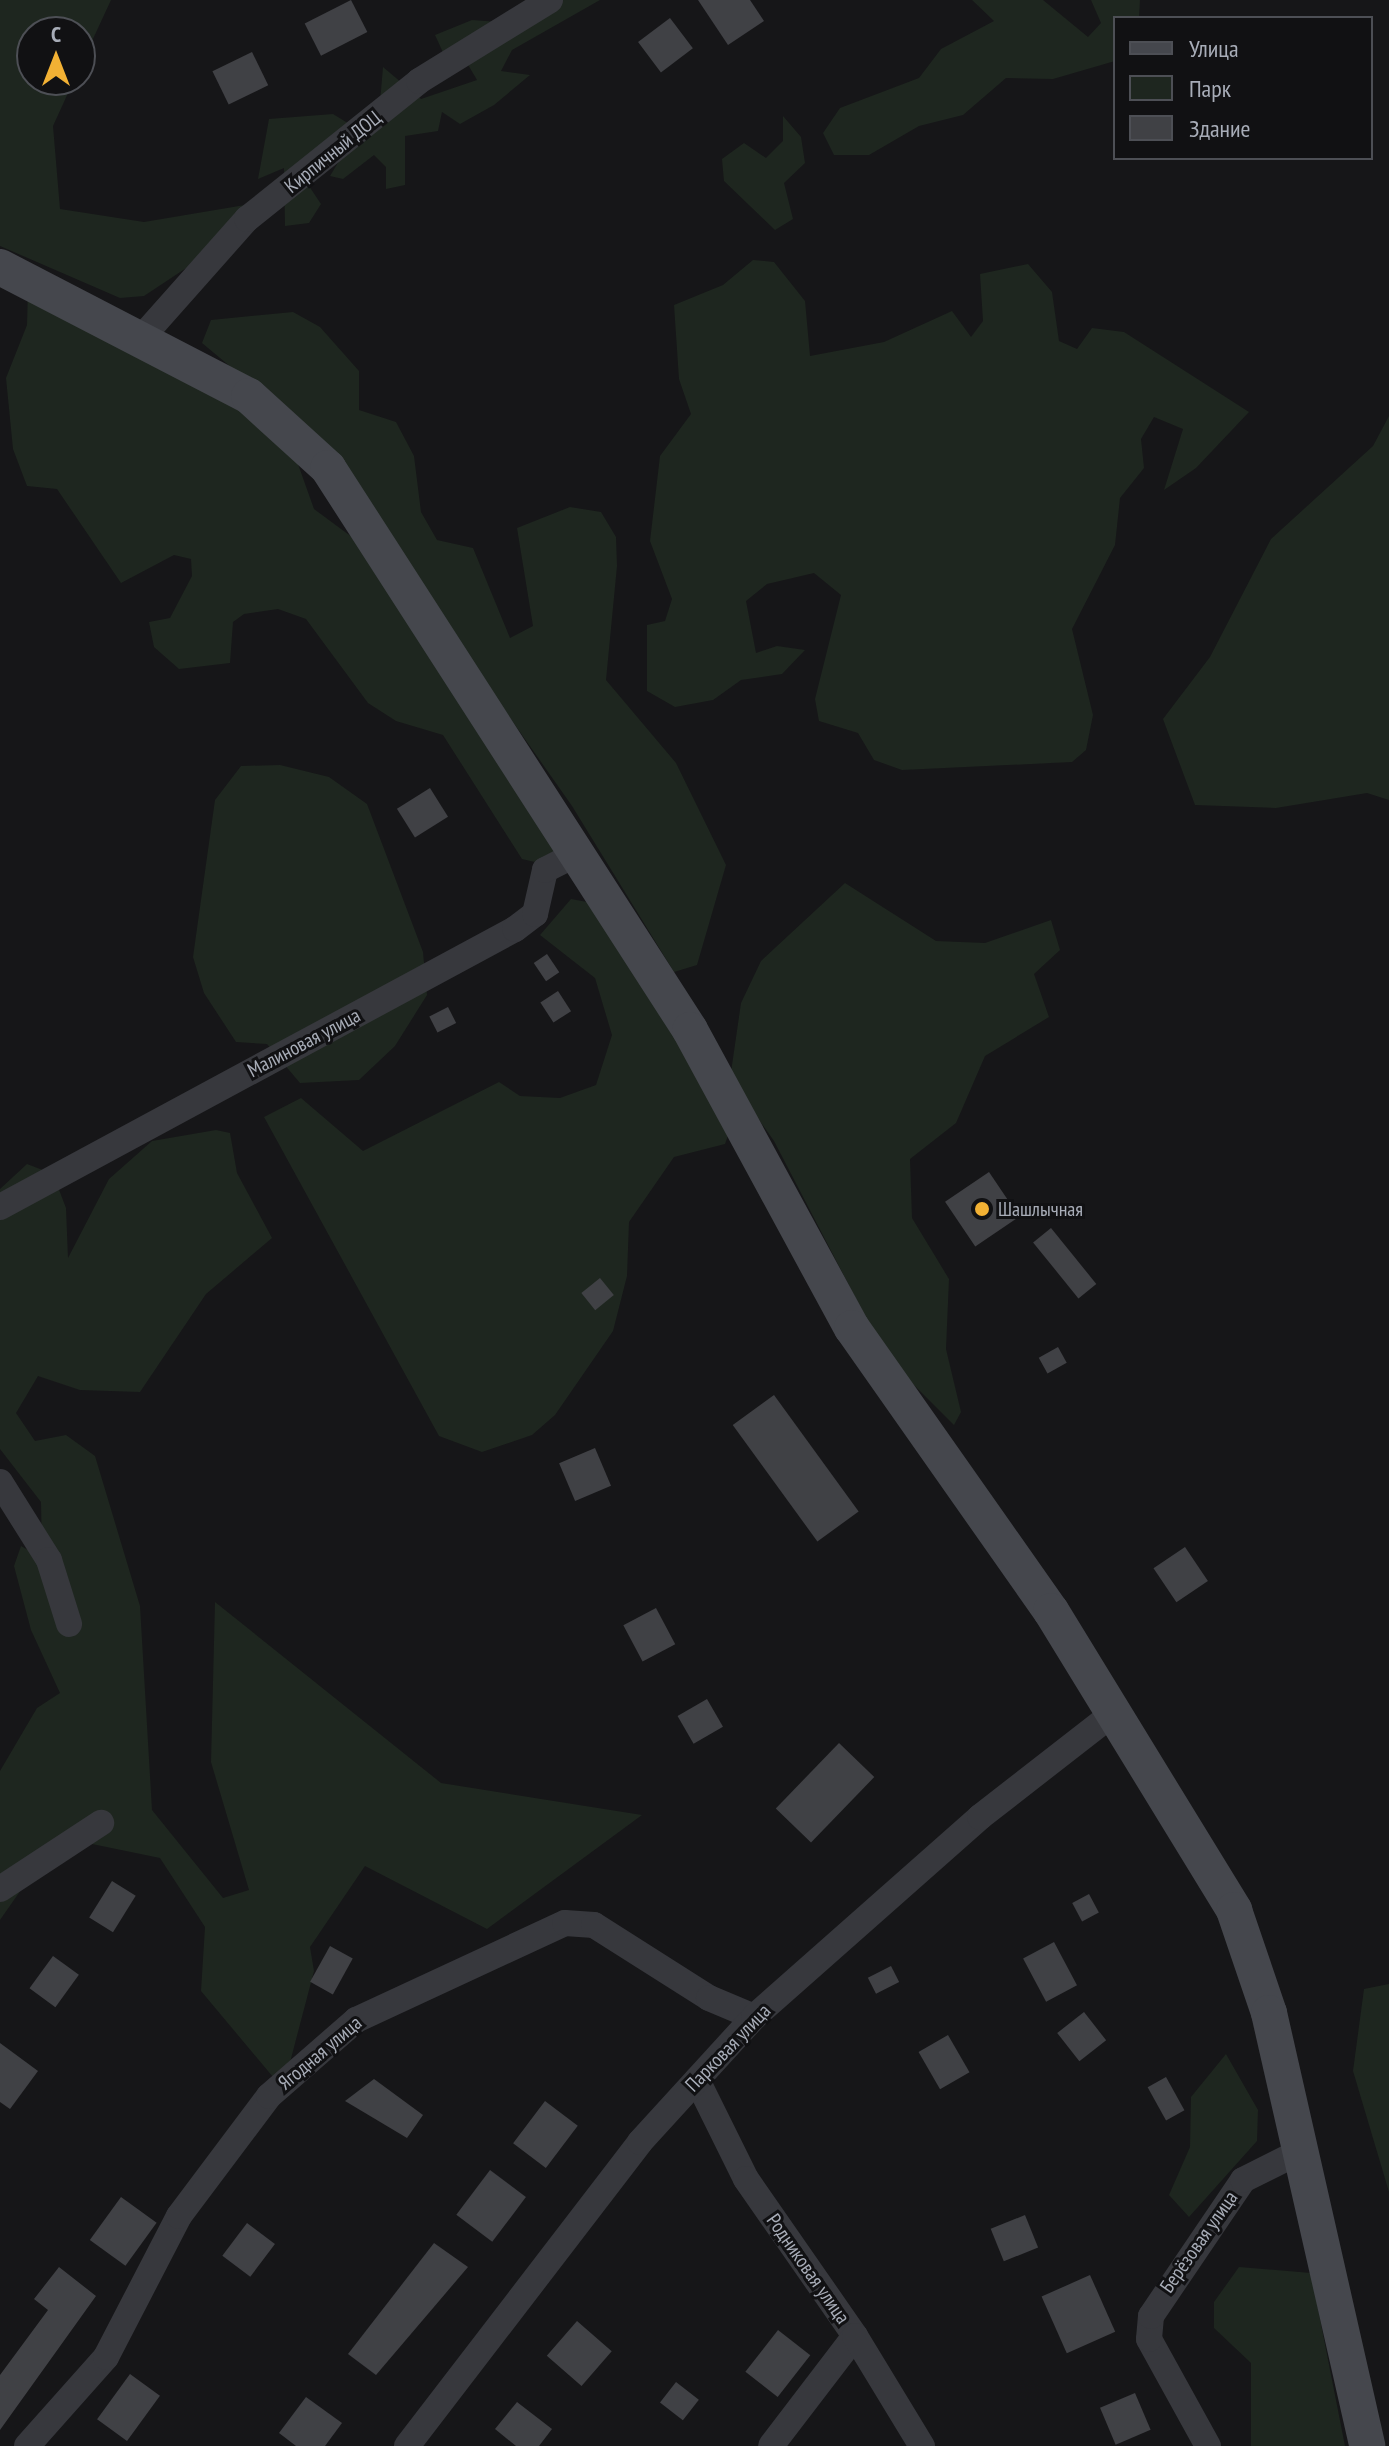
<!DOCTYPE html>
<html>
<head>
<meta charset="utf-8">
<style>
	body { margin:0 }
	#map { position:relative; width:1389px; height:2446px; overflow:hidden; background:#161618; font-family:"PT Sans Narrow",sans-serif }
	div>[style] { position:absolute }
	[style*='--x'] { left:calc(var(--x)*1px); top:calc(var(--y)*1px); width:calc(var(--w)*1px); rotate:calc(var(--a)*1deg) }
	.green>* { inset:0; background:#1e261f }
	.building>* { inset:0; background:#404145; transform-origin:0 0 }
	.street>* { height:26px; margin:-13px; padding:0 13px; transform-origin:13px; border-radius:13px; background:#37383d }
	.secondary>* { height:36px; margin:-18px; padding:0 18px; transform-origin:18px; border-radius:18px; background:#45474d }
	.dots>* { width:22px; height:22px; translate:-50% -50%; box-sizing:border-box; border:4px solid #111113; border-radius:50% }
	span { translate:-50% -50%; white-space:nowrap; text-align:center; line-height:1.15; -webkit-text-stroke:6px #111113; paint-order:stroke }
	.street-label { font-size:20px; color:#a8adb8 }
	.poi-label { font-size:20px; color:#a8adb8 }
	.left { translate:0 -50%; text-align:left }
	.legend { position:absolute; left:1113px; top:16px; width:260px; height:144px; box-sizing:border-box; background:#111113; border:2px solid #4d4f55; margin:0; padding:10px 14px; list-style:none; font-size:24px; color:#a8adb8 }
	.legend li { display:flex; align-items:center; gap:16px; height:40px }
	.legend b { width:40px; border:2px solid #4d4f55 }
	.north { position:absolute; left:16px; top:16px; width:80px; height:80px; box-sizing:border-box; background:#111113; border:2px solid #4d4f55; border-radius:50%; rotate:0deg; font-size:22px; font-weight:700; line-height:32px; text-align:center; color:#a8adb8 }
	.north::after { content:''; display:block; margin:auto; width:28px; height:36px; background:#f2b134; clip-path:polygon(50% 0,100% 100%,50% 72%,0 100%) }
</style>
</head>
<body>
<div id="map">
	<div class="green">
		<div style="clip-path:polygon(0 0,111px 0,80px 67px,80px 32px,32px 32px,32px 80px,74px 80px,53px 126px,60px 209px,144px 222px,245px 205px,230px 239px,144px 296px,120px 298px,0 246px)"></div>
		<div style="clip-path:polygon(536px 0,600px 0,512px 50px,501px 71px,530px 75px,494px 105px,460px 124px,442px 112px,438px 131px,405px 136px,405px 185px,386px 189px,386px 167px,374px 155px,343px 179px,330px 176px,342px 156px,299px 171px,321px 204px,309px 223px,285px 226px,284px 168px,258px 179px,269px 119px,333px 114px,364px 133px,380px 102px,383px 67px,421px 99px,477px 80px,467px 63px,446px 59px,435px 35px,472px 20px,499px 22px)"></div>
		<div style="clip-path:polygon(972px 0,1043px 0,1088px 37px,1101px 23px,1091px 0,1140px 0,1139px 18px,1115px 18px,1115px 61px,1053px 79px,1006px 78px,963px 115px,919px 126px,869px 155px,834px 155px,823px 133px,840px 108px,919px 78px,941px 49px,994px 21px)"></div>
		<div style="clip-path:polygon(783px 116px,801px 137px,805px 163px,784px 183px,793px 219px,775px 230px,724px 181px,722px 159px,744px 143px,766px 158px,783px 141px)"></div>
		<div style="clip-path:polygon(753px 260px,774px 262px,805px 301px,810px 356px,884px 342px,952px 311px,971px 337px,983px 321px,980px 274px,1028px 264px,1052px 292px,1059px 341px,1077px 349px,1092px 328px,1124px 332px,1249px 412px,1196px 468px,1164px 490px,1183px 429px,1154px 417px,1141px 439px,1144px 468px,1120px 498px,1115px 545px,1072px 629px,1093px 715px,1086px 750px,1072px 762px,902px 770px,874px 760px,858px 733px,819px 721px,815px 699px,841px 595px,814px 573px,767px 584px,746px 601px,756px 653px,777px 646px,805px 650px,782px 674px,741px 680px,713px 700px,675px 707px,647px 691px,647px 625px,665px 621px,672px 599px,650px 541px,660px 456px,691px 414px,679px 379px,674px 305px,723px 285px)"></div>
		<div style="clip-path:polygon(28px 289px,238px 405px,298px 464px,314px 509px,360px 543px,551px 828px,556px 867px,522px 859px,443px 735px,396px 721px,368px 703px,306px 619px,278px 609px,244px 614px,233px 622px,230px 663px,179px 669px,154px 647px,149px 622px,170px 618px,192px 576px,191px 559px,174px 555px,121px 583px,57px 489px,27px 486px,13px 449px,6px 378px,27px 325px)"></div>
		<div style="clip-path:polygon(293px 312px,320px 327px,359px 371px,359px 410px,396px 422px,414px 456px,421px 512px,437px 540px,473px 548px,510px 638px,533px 626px,517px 528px,570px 507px,601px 512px,616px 537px,617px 566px,606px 680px,676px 763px,726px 865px,697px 965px,674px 972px,572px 806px,309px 432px,202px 343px,211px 320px)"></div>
		<div style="clip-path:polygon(1389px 416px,1389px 800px,1367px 793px,1276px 808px,1195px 805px,1163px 719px,1210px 657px,1271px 539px,1373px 446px)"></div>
		<div style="clip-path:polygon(280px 765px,329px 777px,367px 804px,423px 952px,427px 995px,395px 1046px,359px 1080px,300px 1083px,267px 1044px,236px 1042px,204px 993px,193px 957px,215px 800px,241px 766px)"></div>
		<div style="clip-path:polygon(845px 883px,936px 941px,985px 943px,1051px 920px,1060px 950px,1034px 974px,1049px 1017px,985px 1056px,956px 1123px,910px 1159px,912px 1218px,949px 1279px,946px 1349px,961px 1412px,954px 1425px,901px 1372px,867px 1320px,774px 1141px,730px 1079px,741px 1003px,761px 961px)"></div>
		<div style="clip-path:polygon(571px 899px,598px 904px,730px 1130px,725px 1144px,674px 1157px,629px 1222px,627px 1276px,613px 1331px,555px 1415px,532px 1435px,482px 1452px,439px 1436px,264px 1117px,301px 1098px,363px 1151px,499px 1082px,520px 1096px,560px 1098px,596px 1085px,612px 1035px,595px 978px,540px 935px)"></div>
		<div style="clip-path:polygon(216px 1130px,230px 1133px,237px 1173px,272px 1238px,206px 1294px,140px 1392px,80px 1390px,38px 1376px,16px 1413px,35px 1441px,66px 1435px,95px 1456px,140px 1606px,152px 1810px,223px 1898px,249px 1890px,211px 1762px,215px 1602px,441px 1783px,642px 1815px,487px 1929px,365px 1866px,310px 1947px,314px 1971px,283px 2089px,201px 1991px,205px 1927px,160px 1858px,58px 1837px,0 1920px,0 1771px,37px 1708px,60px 1693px,31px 1630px,14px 1566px,21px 1546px,42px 1558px,41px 1502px,0 1449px,0 1189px,27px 1164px,53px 1174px,66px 1208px,68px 1258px,109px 1179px,152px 1141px)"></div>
		<div style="clip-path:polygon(1389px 1984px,1389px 2192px,1353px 2071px,1364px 1989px)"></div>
		<div style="clip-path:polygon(1226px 2054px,1258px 2110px,1257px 2141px,1189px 2217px,1169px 2195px,1190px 2147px,1191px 2097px)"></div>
		<div style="clip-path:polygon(1239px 2267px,1311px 2273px,1345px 2446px,1251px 2446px,1251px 2363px,1214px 2328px,1214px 2302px)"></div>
	</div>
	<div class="building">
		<div style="left:351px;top:0;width:36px;height:52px;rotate:63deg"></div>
		<div style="clip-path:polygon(698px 0,750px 0,764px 21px,728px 45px)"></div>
		<div style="left:670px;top:18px;width:38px;height:40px;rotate:53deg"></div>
		<div style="left:252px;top:52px;width:37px;height:44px;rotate:64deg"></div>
		<div style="left:430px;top:788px;width:34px;height:39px;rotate:58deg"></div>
		<div style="left:547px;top:954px;width:22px;height:16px;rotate:56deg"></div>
		<div style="left:558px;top:991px;width:24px;height:21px;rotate:57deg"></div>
		<div style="left:448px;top:1007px;width:18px;height:21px;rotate:63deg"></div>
		<div style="left:989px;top:1172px;width:54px;height:53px;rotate:56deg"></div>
		<div style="left:1051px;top:1228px;width:72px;height:23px;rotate:51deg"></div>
		<div style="left:600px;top:1278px;width:22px;height:24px;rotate:51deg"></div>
		<div style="left:1058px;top:1347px;width:18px;height:22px;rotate:61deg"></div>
		<div style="left:774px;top:1395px;width:144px;height:51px;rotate:54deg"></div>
		<div style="left:595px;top:1448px;width:41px;height:39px;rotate:67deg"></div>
		<div style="left:1185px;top:1547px;width:41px;height:38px;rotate:56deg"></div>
		<div style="left:656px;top:1608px;width:41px;height:37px;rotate:62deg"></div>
		<div style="left:707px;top:1699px;width:32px;height:34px;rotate:60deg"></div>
		<div style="left:839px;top:1743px;width:49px;height:91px;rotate:44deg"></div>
		<div style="left:112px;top:1881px;width:28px;height:43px;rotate:32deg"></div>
		<div style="left:1089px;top:1894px;width:21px;height:19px;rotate:62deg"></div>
		<div style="left:1054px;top:1942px;width:49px;height:35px;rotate:62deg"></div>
		<div style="left:330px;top:1946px;width:26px;height:41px;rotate:29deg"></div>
		<div style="left:53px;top:1956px;width:32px;height:40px;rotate:36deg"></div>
		<div style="left:891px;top:1966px;width:18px;height:26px;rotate:63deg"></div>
		<div style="left:1084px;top:2012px;width:36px;height:34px;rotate:52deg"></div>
		<div style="left:948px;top:2035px;width:43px;height:34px;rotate:60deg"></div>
		<div style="clip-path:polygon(0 2043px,38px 2071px,10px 2109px,0 2102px)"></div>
		<div style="left:1166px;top:2077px;width:38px;height:21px;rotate:61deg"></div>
		<div style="clip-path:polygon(374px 2079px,423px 2115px,407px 2138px,345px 2101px)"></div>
		<div style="left:545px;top:2101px;width:41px;height:53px;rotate:37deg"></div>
		<div style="left:490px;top:2170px;width:45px;height:56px;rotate:37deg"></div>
		<div style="left:121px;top:2197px;width:44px;height:53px;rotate:36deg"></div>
		<div style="left:1025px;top:2215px;width:35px;height:37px;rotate:68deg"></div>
		<div style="left:247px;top:2223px;width:35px;height:41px;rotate:37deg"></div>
		<div style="clip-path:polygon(434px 2243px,468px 2267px,376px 2375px,348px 2354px)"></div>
		<div style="clip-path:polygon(59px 2267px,96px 2296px,0 2430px,0 2375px,48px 2310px,34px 2299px)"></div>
		<div style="left:1090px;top:2275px;width:62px;height:53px;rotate:66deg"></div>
		<div style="left:577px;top:2321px;width:46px;height:46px;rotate:41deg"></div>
		<div style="left:778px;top:2330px;width:41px;height:53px;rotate:38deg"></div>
		<div style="left:130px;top:2374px;width:37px;height:56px;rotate:36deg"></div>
		<div style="left:676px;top:2382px;width:29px;height:26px;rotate:38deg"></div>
		<div style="left:1135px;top:2393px;width:40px;height:38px;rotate:67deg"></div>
		<div style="clip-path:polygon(306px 2397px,342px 2423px,325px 2446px,296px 2446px,279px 2433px)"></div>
		<div style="clip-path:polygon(517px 2402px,552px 2429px,539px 2446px,516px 2446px,495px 2429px)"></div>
	</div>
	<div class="street">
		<div style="--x:143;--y:336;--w:157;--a:-48.4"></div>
		<div style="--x:247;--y:219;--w:221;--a:-38.7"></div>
		<div style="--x:419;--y:81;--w:154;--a:-31.7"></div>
		<div style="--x:0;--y:1207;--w:585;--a:-28.36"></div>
		<div style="--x:515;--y:929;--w:25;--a:-37"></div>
		<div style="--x:535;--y:914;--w:45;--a:-77.2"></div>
		<div style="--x:545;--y:870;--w:35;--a:-27"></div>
		<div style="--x:0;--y:1482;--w:92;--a:57.9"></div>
		<div style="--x:49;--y:1560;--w:67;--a:72.6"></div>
		<div style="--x:0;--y:1889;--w:121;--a:-33.2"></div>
		<div style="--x:697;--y:2080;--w:110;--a:63.7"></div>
		<div style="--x:746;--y:2179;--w:191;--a:55.2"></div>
		<div style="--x:855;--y:2336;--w:138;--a:127.4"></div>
		<div style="--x:855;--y:2336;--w:129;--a:58.7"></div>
		<div style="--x:27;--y:2446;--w:119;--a:-48.4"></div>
		<div style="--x:106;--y:2357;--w:159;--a:-62.6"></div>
		<div style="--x:179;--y:2216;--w:150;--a:-53.1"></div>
		<div style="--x:269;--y:2096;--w:116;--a:-41.1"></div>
		<div style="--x:356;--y:2020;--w:230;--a:-24.9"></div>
		<div style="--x:565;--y:1923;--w:29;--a:4"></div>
		<div style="--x:594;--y:1925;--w:136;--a:32.4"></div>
		<div style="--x:709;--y:1998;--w:49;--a:22.9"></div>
		<div style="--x:407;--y:2446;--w:383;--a:-52.5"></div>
		<div style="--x:640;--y:2142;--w:169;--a:-47.6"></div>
		<div style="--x:754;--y:2017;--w:302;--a:-41.5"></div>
		<div style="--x:980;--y:1817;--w:171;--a:-37.9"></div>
		<div style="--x:1208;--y:2446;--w:122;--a:-118.9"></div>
		<div style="--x:1149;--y:2339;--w:23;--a:-85"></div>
		<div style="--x:1151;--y:2316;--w:164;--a:-55.9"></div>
		<div style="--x:1243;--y:2180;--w:63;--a:-26.6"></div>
	</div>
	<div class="secondary">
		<div style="--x:0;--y:267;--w:280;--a:27.4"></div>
		<div style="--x:249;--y:396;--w:107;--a:42.3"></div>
		<div style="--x:328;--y:468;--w:668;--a:57.21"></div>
		<div style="--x:690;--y:1030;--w:339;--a:61.5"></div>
		<div style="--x:852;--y:1328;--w:346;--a:54.9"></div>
		<div style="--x:1051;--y:1611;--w:351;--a:58.5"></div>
		<div style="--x:1234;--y:1910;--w:109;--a:71.2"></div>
		<div style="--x:1269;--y:2013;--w:444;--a:77.2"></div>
	</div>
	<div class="dots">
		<div style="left:982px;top:1209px;background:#f2b134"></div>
	</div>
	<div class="street-label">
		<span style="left:333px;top:152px;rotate:-39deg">Кирпичный ДОЦ</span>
		<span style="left:304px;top:1043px;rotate:-28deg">Малиновая улица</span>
		<span style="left:728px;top:2048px;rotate:-46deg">Парковая улица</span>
		<span style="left:320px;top:2053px;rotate:-40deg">Ягодная улица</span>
		<span style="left:1199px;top:2242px;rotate:-55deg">Берёзовая улица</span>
		<span style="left:808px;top:2269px;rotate:55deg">Родниковая улица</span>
	</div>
	<div class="poi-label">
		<span class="left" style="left:998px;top:1209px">Шашлычная</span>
	</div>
	<ul class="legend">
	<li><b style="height:10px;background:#45474d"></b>Улица</li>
	<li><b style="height:22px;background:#1e261f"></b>Парк</li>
	<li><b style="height:22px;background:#404145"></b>Здание</li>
	</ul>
	<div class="north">С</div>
</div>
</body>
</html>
